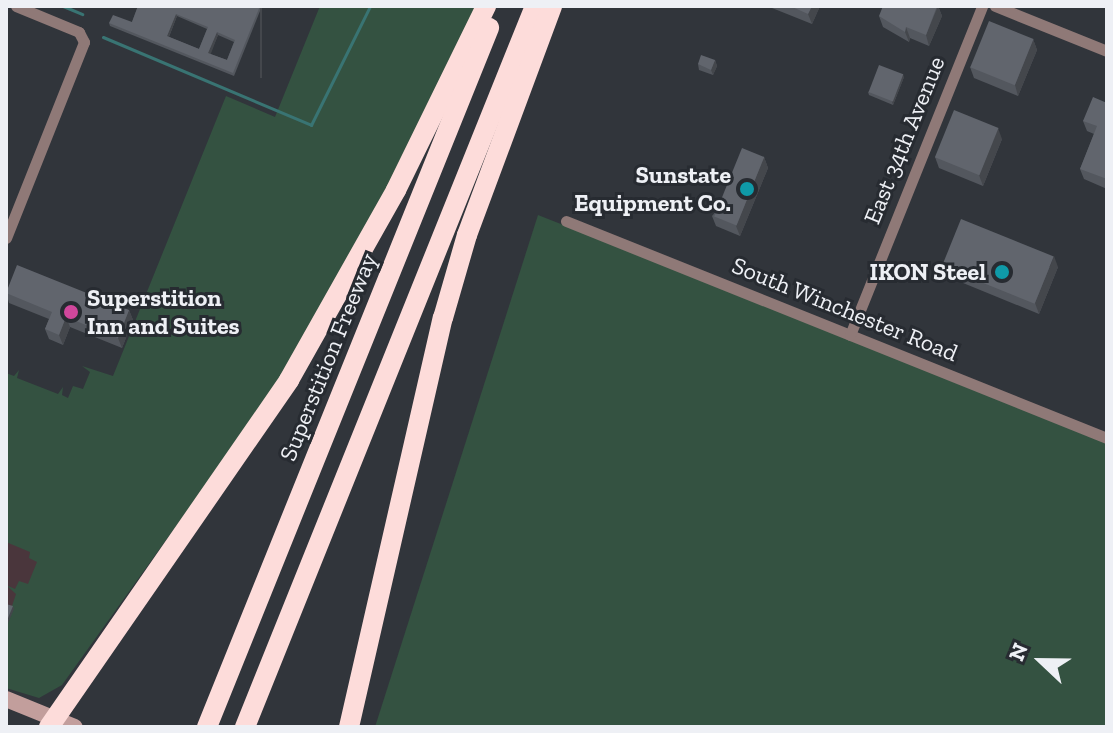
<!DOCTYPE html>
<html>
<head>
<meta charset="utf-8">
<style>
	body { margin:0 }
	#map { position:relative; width:1113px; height:733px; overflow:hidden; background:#31353b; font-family:"Zilla Slab",serif }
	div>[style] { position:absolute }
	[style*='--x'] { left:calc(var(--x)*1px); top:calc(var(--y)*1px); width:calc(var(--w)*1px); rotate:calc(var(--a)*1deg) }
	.commercial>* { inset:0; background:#4a363c }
	.green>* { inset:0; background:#345241 }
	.stream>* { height:3px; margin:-1.5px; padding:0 1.5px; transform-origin:1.5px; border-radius:1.5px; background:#397473 }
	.minor>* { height:11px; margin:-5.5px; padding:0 5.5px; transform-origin:5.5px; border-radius:5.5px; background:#8f7977 }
	.secondary>* { height:16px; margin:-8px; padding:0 8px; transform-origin:8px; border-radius:8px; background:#c29e9c }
	.motorway>* { height:20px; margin:-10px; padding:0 10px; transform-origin:10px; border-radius:10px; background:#fddcda }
	.wall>* { inset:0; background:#53575e }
	.shaded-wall>* { inset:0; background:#44474c; transform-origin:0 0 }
	.building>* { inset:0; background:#61656d; transform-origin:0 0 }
	.dots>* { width:22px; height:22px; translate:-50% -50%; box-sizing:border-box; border:4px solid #272b31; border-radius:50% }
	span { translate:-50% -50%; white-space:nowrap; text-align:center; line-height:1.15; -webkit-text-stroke:6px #272b31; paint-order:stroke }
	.street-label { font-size:24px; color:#eef0f5 }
	.poi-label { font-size:24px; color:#eef0f5; font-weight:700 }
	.right { translate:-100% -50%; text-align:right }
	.left { translate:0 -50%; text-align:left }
	.frame { position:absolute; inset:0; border:8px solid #eef0f5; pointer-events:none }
	.north { position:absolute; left:1001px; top:621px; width:80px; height:80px; -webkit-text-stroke:6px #272b31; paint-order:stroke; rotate:292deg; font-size:22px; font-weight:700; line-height:32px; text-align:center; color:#eef0f5 }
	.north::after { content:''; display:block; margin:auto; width:28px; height:36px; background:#eef0f5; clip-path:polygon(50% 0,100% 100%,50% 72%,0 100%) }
</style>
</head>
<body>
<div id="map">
	<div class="commercial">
		<div style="clip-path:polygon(6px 540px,51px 557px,6px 678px)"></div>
	</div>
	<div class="green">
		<div style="clip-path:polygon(320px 6px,477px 6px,360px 245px,283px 377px,62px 685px,39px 698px,6px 688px,6px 624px,16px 594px,6px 585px,15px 589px,19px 581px,28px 584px,37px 562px,29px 558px,30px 552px,6px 542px,6px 373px,14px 376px,19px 370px,17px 378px,58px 394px,63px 387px,62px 395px,68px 398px,73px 386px,83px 389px,90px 372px,82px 366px,113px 376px,226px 96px,275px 117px)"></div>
		<div style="clip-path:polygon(538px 215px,1107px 440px,1107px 727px,375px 727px)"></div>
	</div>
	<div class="stream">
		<div style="--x:63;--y:6;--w:21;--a:23"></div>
		<div style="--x:103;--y:37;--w:226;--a:22.9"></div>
		<div style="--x:311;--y:125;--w:133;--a:-63.6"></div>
	</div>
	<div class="minor">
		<div style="--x:995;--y:6;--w:121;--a:21.9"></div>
		<div style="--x:566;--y:221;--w:583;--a:21.86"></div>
		<div style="--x:6;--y:238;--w:211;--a:-68.3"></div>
		<div style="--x:84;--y:42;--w:11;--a:-117"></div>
		<div style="--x:79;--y:32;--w:68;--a:-157.6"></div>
		<div style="--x:850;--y:335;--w:354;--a:-68.1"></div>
	</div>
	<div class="secondary">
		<div style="--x:6;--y:699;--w:74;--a:22.1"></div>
	</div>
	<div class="motorway">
		<div style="--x:49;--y:727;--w:422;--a:-55.3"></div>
		<div style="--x:289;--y:380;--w:218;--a:-60.6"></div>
		<div style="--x:396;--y:190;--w:205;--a:-63.9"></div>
		<div style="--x:207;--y:727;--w:754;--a:-68.03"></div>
		<div style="--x:245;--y:727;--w:777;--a:-68.09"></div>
		<div style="--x:349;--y:727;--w:420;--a:-77.1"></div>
		<div style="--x:443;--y:318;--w:86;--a:-73.9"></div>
		<div style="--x:467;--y:235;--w:244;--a:-69.6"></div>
	</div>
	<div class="wall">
		<div style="clip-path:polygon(evenodd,138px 6px,262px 6px,234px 76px,110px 26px,109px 23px,132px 22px,138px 6px,177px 16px,207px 29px,199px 49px,169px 37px,177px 16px,138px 6px,218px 35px,234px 42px,227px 60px,210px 54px,218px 35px)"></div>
		<div style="clip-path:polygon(767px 6px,820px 6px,812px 24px)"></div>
		<div style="clip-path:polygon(938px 6px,942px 16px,929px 46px,910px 38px,909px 42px,883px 27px,879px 16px)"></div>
		<div style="clip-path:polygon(1033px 39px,1037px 50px,1018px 96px,974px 78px,970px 67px)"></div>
		<div style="clip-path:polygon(715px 60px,717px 66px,713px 75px,699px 70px,698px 64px)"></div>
		<div style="clip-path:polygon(904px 77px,893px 105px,869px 95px,868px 92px)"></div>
		<div style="clip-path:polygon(1107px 103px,1107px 189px,1084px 179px,1080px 169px,1094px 134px,1087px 131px,1083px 121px)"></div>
		<div style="clip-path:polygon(1002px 139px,983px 186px,939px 168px,935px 157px)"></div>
		<div style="clip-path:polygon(764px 157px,768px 168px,740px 236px,716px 226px,712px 216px)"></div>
		<div style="clip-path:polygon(942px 266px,1058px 267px,1039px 314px,946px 276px)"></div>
		<div style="clip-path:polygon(6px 292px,129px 310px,133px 320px,122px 348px,70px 327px,63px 345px,49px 339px,45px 329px,49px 319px,9px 303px)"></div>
	</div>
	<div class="shaded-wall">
		<div style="left:260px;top:6px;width:2px;height:72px"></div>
		<div style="clip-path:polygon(812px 6px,820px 6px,812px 24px,808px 14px)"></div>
		<div style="clip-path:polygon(938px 6px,942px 16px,929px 46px,926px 35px)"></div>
		<div style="clip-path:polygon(176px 14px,177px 16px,168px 39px,167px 36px)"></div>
		<div style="clip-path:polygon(906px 27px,910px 38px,909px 42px,905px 32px)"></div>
		<div style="clip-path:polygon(217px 32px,218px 35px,210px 56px,208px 53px)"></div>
		<div style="clip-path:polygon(1033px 39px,1037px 50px,1018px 96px,1015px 85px)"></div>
		<div style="clip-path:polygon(715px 60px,717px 66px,713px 75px,711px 70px)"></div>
		<div style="clip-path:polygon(903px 74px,904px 77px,893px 105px,892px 102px)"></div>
		<div style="clip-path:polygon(998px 128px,1002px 139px,983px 186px,979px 175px)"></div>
		<div style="clip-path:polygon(764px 157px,768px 168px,740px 236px,736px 226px)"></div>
		<div style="clip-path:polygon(1054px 256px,1058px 267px,1039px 314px,1035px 303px)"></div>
		<div style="clip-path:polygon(129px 310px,133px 320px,122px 348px,118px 338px)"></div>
		<div style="clip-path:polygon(66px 317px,70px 327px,63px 345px,59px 335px)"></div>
		<div style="clip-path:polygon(13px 606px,14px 609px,6px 628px,6px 623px)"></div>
	</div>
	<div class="building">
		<div style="clip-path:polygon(evenodd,138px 6px,260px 6px,233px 73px,109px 23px,113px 15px,132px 22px,138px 6px,176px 14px,208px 27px,199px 49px,167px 36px,176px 14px,138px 6px,217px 32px,235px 40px,227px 60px,208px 53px,217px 32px)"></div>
		<div style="clip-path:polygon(790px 6px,812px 6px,808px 14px)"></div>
		<div style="clip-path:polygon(883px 6px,937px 6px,926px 35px,906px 27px,905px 32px,879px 16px)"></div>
		<div style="left:989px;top:21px;width:48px;height:50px;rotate:22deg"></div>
		<div style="clip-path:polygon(701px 55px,715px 60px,711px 70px,698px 64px)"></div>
		<div style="left:879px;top:65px;width:26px;height:29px;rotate:21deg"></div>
		<div style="clip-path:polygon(1093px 97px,1107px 103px,1107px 179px,1080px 169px,1097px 126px,1083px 121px)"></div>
		<div style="left:954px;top:110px;width:48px;height:51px;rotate:22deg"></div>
		<div style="left:742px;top:148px;width:24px;height:74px;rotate:22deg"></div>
		<div style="left:961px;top:219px;width:100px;height:51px;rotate:22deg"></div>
		<div style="clip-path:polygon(17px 265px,129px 310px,118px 338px,66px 317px,59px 335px,45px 329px,52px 312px,6px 293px)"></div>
		<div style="clip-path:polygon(6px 604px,13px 606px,6px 623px)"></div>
	</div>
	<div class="dots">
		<div style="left:747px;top:189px;background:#0f9aa8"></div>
		<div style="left:1002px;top:272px;background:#0f9aa8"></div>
		<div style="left:71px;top:312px;background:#d1479c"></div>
	</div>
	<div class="street-label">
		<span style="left:904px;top:140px;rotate:-68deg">East 34th Avenue</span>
		<span style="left:845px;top:309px;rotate:22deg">South Winchester Road</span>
		<span style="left:328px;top:357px;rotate:-68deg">Superstition Freeway</span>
	</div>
	<div class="poi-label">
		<span class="right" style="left:731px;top:189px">Sunstate<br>Equipment Co.</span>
		<span class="right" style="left:986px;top:272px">IKON Steel</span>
		<span class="left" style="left:87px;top:312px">Superstition<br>Inn and Suites</span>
	</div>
	<div class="frame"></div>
	<div class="north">N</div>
</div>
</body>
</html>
